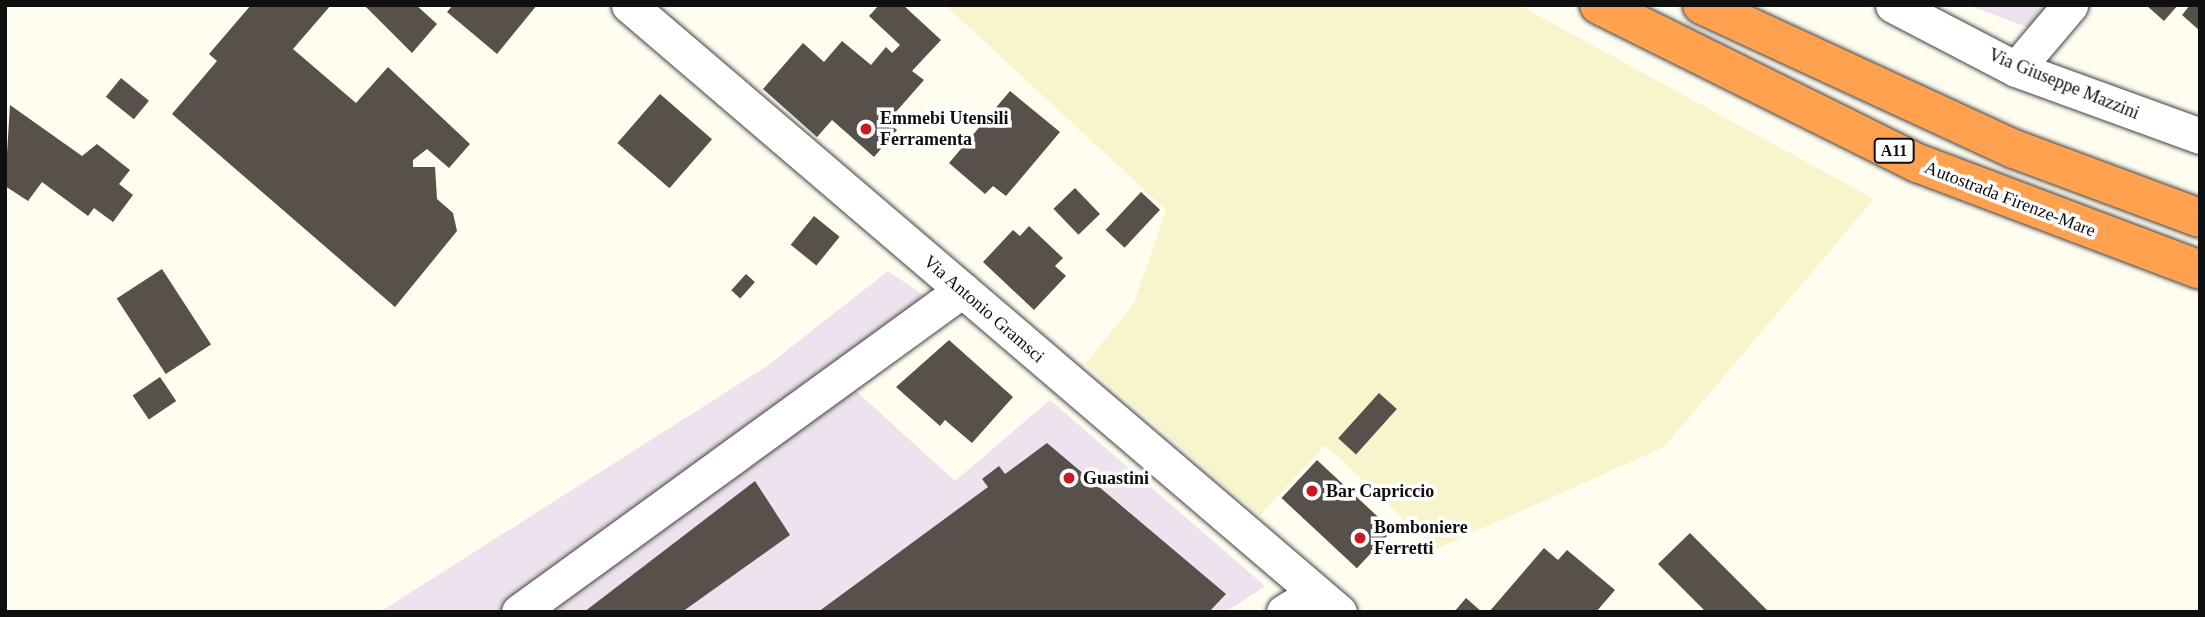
<!DOCTYPE html>
<html>
<head>
<meta charset="utf-8">
<style>
	body { margin:0 }
	#map { position:relative; width:2205px; height:617px; overflow:hidden; background:#fffcf0; font-family:Georgia,serif }
	div>[style] { position:absolute }
	[style*='--x'] { left:calc(var(--x)*1px); top:calc(var(--y)*1px); width:calc(var(--w)*1px); rotate:calc(var(--a)*1deg) }
	.industrial>* { inset:0; background:#ede2ee }
	.farmland>* { inset:0; background:#f8f5cd }
	.building>* { inset:0; background:#58504a; transform-origin:0 0 }
	.roads { filter:drop-shadow(0 0 2px #424242) drop-shadow(0 0 2px #424242) }
	.minor>* { height:35px; margin:-17.5px; padding:0 17.5px; transform-origin:17.5px; border-radius:17.5px; background:#fff }
	.highway>* { height:38px; margin:-19px; padding:0 19px; transform-origin:19px; border-radius:19px; background:#ffa14e }
	.dots>* { width:19px; height:19px; translate:-50% -50%; box-sizing:border-box; border:4px solid #fff; border-radius:50% }
	span { translate:-50% -50%; white-space:nowrap; text-align:center; line-height:1.15; -webkit-text-stroke:7px #fff; paint-order:stroke }
	.shield-label span { padding:2px 5px; background:#fff; border:2px solid; border-radius:5px; -webkit-text-stroke-width:0 }
	.shield-label { font-size:16px; color:#0f0f0f; font-weight:700 }
	.street-label { font-size:18px; color:#0f0f0f }
	.poi-label { font-size:18px; color:#0f0f0f; font-weight:700 }
	.left { translate:0 -50%; text-align:left }
	.frame { position:absolute; inset:0; border:7px solid #0f0f0f; pointer-events:none }
</style>
</head>
<body>
<div id="map">
	<div class="industrial">
		<div style="clip-path:polygon(1968px 5px,2051px 5px,2032px 29px)"></div>
		<div style="clip-path:polygon(888px 271px,954px 316px,856px 391px,955px 481px,1050px 400px,1265px 586px,1226px 612px,380px 612px,767px 366px)"></div>
	</div>
	<div class="farmland">
		<div style="clip-path:polygon(945px 5px,1519px 5px,1874px 199px,1664px 447px,1436px 549px,1325px 445px,1260px 515px,1085px 364px,1134px 303px,1166px 210px)"></div>
	</div>
	<div class="building">
		<div style="clip-path:polygon(251px 5px,331px 5px,293px 49px,356px 103px,388px 67px,470px 144px,449px 168px,427px 149px,413px 160px,413px 167px,435px 167px,437px 199px,453px 213px,457px 231px,395px 307px,172px 114px,217px 61px,209px 54px)"></div>
		<div style="clip-path:polygon(364px 5px,416px 5px,437px 24px,412px 53px)"></div>
		<div style="clip-path:polygon(453px 5px,537px 5px,497px 54px,447px 12px)"></div>
		<div style="clip-path:polygon(879px 5px,903px 5px,941px 40px,912px 71px,924px 80px,887px 122px,897px 130px,874px 157px,832px 120px,817px 137px,763px 89px,803px 43px,824px 62px,842px 41px,871px 65px,886px 47px,892px 53px,900px 45px,869px 16px)"></div>
		<div style="clip-path:polygon(2146px 5px,2178px 5px,2164px 21px)"></div>
		<div style="clip-path:polygon(2190px 5px,2200px 5px,2200px 31px,2182px 15px)"></div>
		<div style="left:121px;top:78px;width:36px;height:24px;rotate:39deg"></div>
		<div style="clip-path:polygon(1010px 91px,1060px 132px,1006px 196px,993px 186px,985px 194px,949px 163px)"></div>
		<div style="left:660px;top:94px;width:69px;height:65px;rotate:41deg"></div>
		<div style="clip-path:polygon(10px 105px,82px 156px,97px 144px,130px 170px,119px 184px,133px 195px,113px 222px,94px 208px,88px 216px,42px 182px,28px 201px,5px 186px)"></div>
		<div style="left:1075px;top:188px;width:36px;height:30px;rotate:46deg"></div>
		<div style="left:1141px;top:192px;width:26px;height:52px;rotate:43deg"></div>
		<div style="left:814px;top:216px;width:33px;height:37px;rotate:39deg"></div>
		<div style="clip-path:polygon(1029px 226px,1063px 258px,1055px 266px,1066px 276px,1034px 310px,983px 262px,1013px 230px,1020px 236px)"></div>
		<div style="left:162px;top:269px;width:90px;height:54px;rotate:57deg"></div>
		<div style="left:746px;top:274px;width:12px;height:22px;rotate:42deg"></div>
		<div style="clip-path:polygon(949px 340px,1013px 397px,972px 443px,945px 420px,940px 426px,896px 387px)"></div>
		<div style="left:160px;top:377px;width:29px;height:33px;rotate:56deg"></div>
		<div style="left:1379px;top:393px;width:24px;height:61px;rotate:42deg"></div>
		<div style="clip-path:polygon(1047px 443px,1226px 594px,1209px 612px,818px 612px,988px 487px,982px 479px,999px 466px,1005px 474px)"></div>
		<div style="left:1317px;top:460px;width:103px;height:52px;rotate:43deg"></div>
		<div style="clip-path:polygon(755px 481px,790px 535px,682px 612px,584px 612px)"></div>
		<div style="clip-path:polygon(1690px 533px,1769px 612px,1706px 612px,1658px 564px)"></div>
		<div style="clip-path:polygon(1544px 548px,1558px 560px,1567px 550px,1615px 590px,1596px 612px,1489px 612px)"></div>
		<div style="clip-path:polygon(1466px 598px,1482px 612px,1454px 612px)"></div>
	</div>
	<div class="roads">
		<div class="minor">
			<div style="--x:629;--y:5;--w:934;--a:40.53"></div>
			<div style="--x:1893;--y:5;--w:139;--a:27.5"></div>
			<div style="--x:2016;--y:69;--w:196;--a:20"></div>
			<div style="--x:2016;--y:69;--w:84;--a:-49.8"></div>
			<div style="--x:519;--y:612;--w:548;--a:-36.01"></div>
			<div style="--x:1284;--y:612;--w:37;--a:-31"></div>
		</div>
		<div class="highway">
			<div style="--x:1599;--y:5;--w:358;--a:26.4"></div>
			<div style="--x:1920;--y:164;--w:299;--a:20.7"></div>
			<div style="--x:1702;--y:5;--w:344;--a:24.8"></div>
			<div style="--x:2014;--y:149;--w:198;--a:20.4"></div>
		</div>
	</div>
	<div class="dots">
		<div style="left:866px;top:129px;background:#cc1920"></div>
		<div style="left:1069px;top:478px;background:#cc1920"></div>
		<div style="left:1312px;top:491px;background:#cc1920"></div>
		<div style="left:1360px;top:538px;background:#cc1920"></div>
	</div>
	<div class="shield-label">
		<span style="left:1894px;top:151px">A11</span>
	</div>
	<div class="street-label">
		<span style="left:2064px;top:84px;rotate:22deg">Via Giuseppe Mazzini</span>
		<span style="left:2010px;top:199px;rotate:21deg">Autostrada Firenze-Mare</span>
		<span style="left:984px;top:309px;rotate:41deg">Via Antonio Gramsci</span>
	</div>
	<div class="poi-label">
		<span class="left" style="left:880px;top:129px">Emmebi Utensili<br>Ferramenta</span>
		<span class="left" style="left:1083px;top:478px">Guastini</span>
		<span class="left" style="left:1326px;top:491px">Bar Capriccio</span>
		<span class="left" style="left:1374px;top:538px">Bomboniere<br>Ferretti</span>
	</div>
	<div class="frame"></div>
</div>
</body>
</html>
